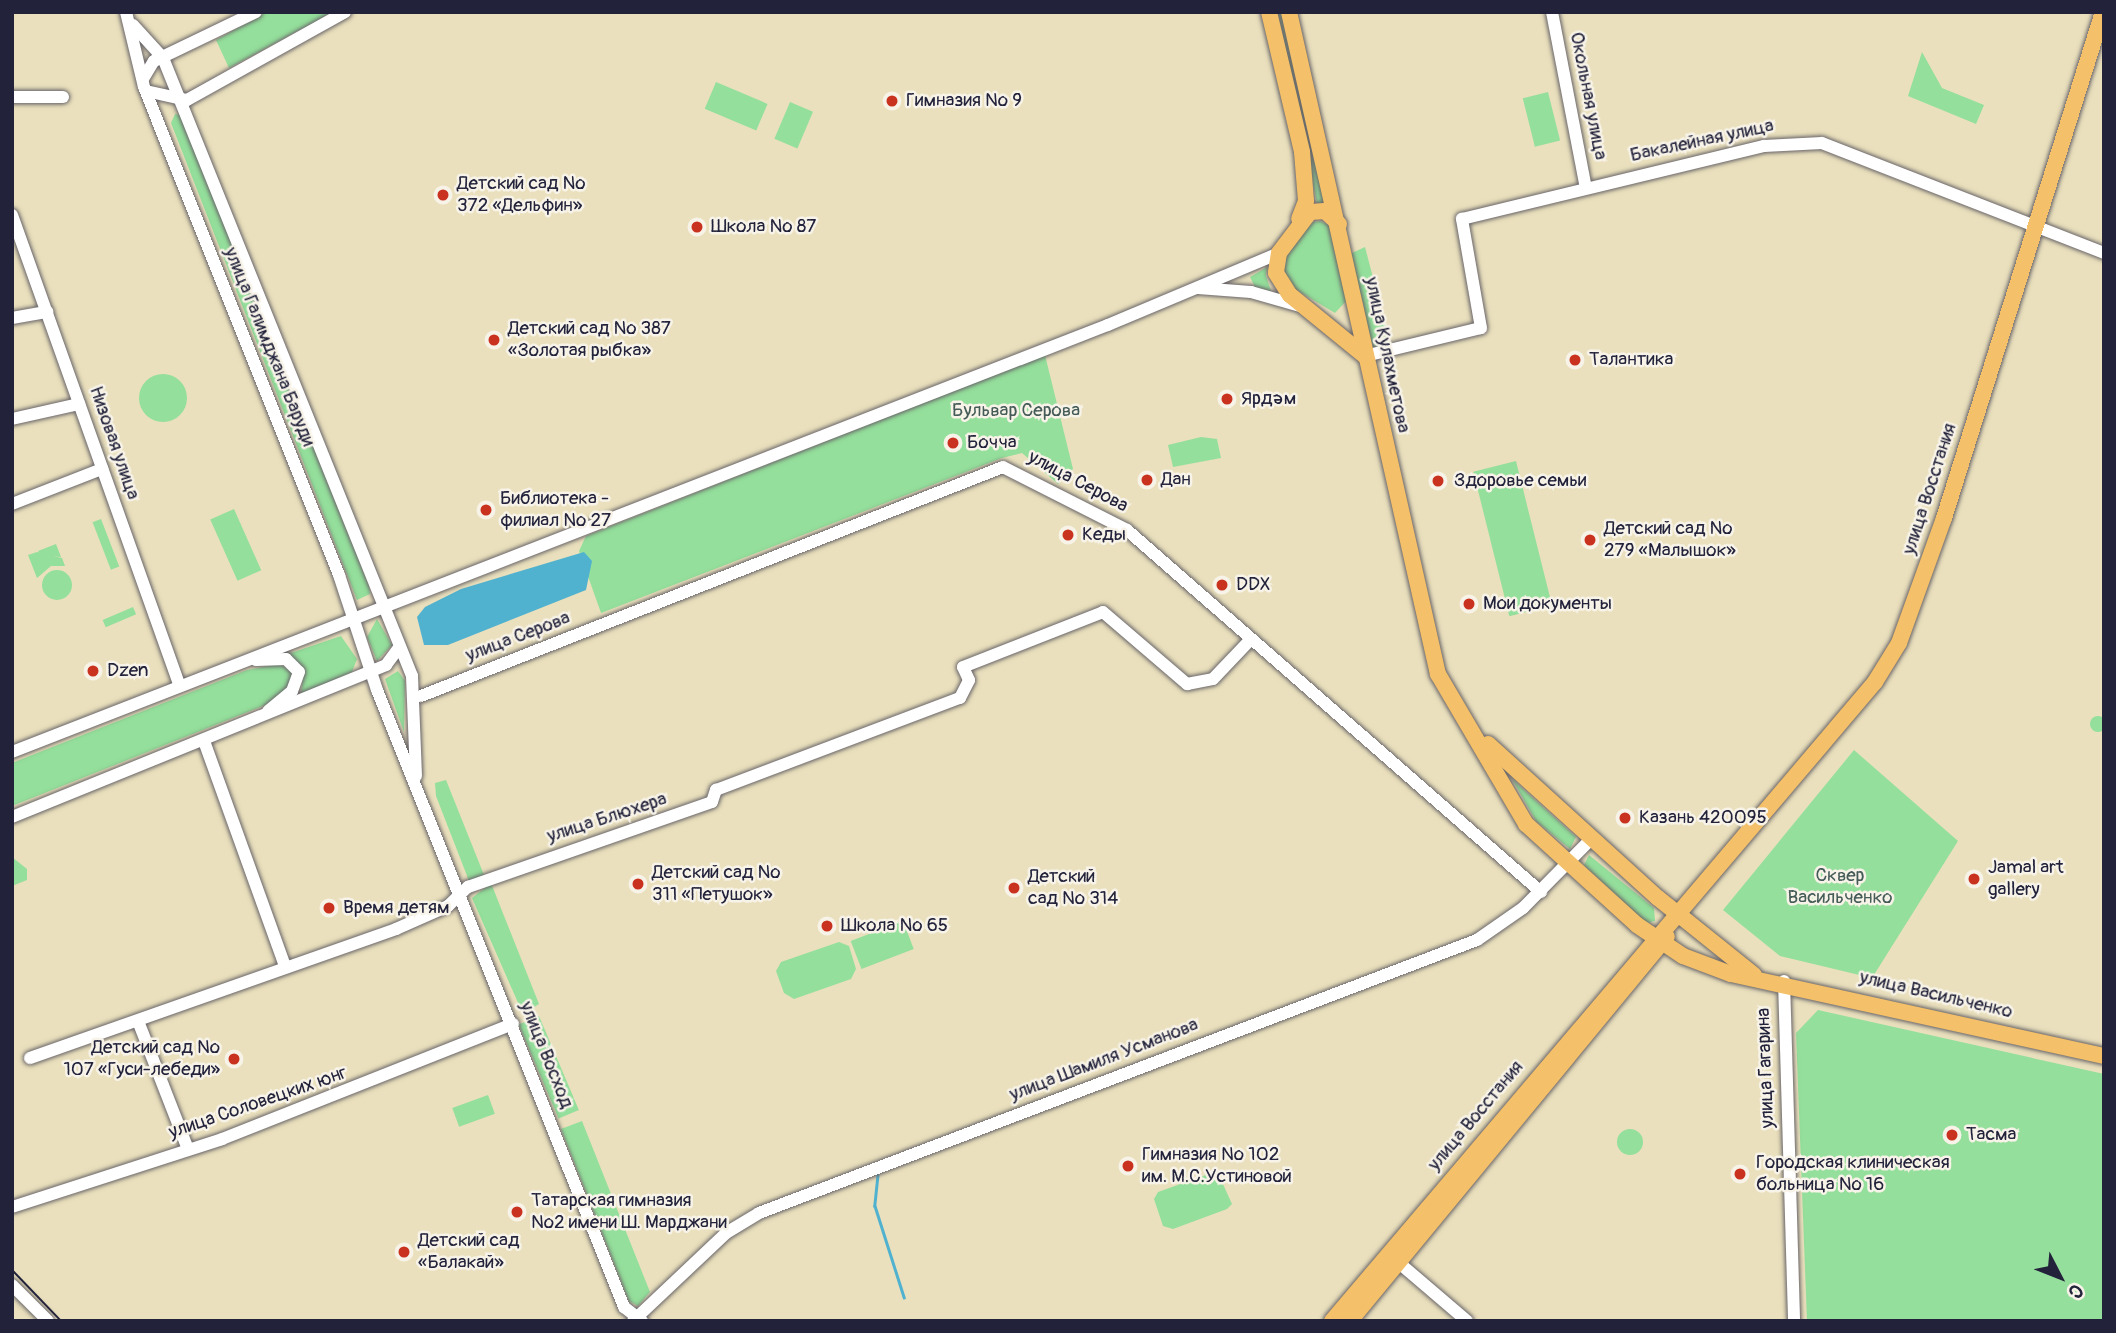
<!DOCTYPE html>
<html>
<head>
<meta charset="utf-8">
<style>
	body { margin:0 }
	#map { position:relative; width:2116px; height:1333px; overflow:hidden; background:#eae0bd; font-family:Pangolin,sans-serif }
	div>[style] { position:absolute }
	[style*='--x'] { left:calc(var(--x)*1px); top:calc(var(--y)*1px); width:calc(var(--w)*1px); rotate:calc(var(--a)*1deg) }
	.green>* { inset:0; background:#94df9b; transform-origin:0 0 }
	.round { border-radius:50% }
	.water>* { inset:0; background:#50b2cf }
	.stream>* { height:2.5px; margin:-1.25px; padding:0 1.25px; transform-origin:1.25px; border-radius:1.25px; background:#50b2cf }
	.roads { filter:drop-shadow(0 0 2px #686468) drop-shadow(0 0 2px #686468) }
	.minor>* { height:12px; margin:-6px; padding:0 6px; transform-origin:6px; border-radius:6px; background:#fff }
	.major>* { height:16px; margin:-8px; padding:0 8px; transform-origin:8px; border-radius:8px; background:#f4c16a }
	.tram>* { height:2px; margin:-1px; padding:0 1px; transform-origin:1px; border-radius:1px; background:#22223b }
	.dots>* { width:19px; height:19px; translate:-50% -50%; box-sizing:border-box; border:4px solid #f7f3e8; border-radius:50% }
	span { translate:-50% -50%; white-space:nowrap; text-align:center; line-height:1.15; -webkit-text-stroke:5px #f7f3e8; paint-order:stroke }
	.street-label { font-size:19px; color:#22223b }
	.poi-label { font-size:19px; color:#22223b }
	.left { translate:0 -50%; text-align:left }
	.right { translate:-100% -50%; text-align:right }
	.park-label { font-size:19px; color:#445b58 }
	.frame { position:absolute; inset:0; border:14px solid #22223b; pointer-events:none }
	.north { position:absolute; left:2025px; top:1242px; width:70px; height:70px; -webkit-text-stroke:5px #f7f3e8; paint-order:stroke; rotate:132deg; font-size:19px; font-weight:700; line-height:28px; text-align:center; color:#22223b }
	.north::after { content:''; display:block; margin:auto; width:24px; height:32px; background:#22223b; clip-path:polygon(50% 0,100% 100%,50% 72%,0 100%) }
</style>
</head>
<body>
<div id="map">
	<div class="green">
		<div style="clip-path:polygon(267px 12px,333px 12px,229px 68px,216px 40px)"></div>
		<div style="clip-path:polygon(1278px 12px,1285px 12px,1328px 203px,1317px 203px)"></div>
		<div style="clip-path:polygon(1922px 52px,1942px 88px,1984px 105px,1976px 124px,1908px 96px)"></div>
		<div style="left:716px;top:82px;width:56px;height:29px;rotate:23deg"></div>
		<div style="left:1548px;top:92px;width:50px;height:26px;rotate:76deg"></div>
		<div style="left:790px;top:102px;width:25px;height:40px;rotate:23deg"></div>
		<div style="clip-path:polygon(175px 114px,181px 115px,369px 586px,370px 594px,357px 600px,171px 123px)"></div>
		<div style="clip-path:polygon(1320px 221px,1329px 225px,1348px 299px,1335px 313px,1285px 283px,1281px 258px,1309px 223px)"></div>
		<div style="clip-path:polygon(1365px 247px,1391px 346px,1372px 347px,1350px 254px)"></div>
		<div style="clip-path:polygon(1267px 267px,1266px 276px,1271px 291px,1255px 287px,1250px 277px)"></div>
		<div style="clip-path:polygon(1045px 355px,1073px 469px,1058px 484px,1022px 453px,1002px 458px,601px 613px,579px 551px,586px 536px)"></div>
		<div class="round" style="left:139px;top:374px;width:48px;height:48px"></div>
		<div style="clip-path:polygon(1201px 437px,1217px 439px,1221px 458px,1173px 467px,1168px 445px)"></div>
		<div style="left:1516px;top:461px;width:149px;height:44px;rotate:76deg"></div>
		<div style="left:234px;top:509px;width:67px;height:26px;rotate:66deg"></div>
		<div style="left:101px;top:519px;width:51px;height:9px;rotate:69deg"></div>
		<div style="clip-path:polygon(56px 544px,61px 557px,40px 555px,38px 551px)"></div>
		<div style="clip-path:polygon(37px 552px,62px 558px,65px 566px,51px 566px,37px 578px,28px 555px)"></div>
		<div class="round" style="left:42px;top:570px;width:30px;height:30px"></div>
		<div style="left:133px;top:607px;width:8px;height:33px;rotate:67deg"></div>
		<div style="clip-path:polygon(377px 619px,392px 645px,377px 661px,367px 637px)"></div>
		<div style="clip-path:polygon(341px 636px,357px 659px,352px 672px,301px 694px,304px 668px,285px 655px)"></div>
		<div style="clip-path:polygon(278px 664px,294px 672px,289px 691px,263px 706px,12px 806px,12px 763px,247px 670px)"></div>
		<div style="clip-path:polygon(398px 671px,405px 681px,404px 732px,385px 679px)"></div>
		<div class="round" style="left:2090px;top:716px;width:16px;height:16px"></div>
		<div style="clip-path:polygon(1854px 750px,1958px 841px,1872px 978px,1780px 956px,1723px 910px)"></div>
		<div style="clip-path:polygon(1512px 779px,1576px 837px,1570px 849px,1536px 821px)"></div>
		<div style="clip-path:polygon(446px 780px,484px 875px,469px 881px,436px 796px,435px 783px)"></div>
		<div style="clip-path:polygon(1589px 855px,1654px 908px,1655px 921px,1646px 923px,1584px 865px)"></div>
		<div style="clip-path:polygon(12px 857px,27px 869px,27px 880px,12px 886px)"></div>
		<div style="clip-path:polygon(491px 883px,539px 1004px,523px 1014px,472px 898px)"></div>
		<div style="left:903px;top:921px;width:30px;height:56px;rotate:69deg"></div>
		<div style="clip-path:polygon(839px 942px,849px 946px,856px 969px,851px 979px,794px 999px,784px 993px,776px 971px,781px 962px)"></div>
		<div style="clip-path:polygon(1818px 1010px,2104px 1074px,2104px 1321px,1807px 1321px,1796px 1033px)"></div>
		<div style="left:539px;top:1016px;width:102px;height:22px;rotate:67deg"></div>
		<div style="left:488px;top:1095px;width:20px;height:38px;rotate:70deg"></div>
		<div style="clip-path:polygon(582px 1121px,650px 1292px,638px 1306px,629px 1301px,561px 1129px)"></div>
		<div class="round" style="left:1617px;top:1129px;width:26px;height:26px"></div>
		<div style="clip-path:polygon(1217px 1171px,1232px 1204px,1227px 1209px,1173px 1229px,1163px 1226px,1154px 1199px,1158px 1192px)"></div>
	</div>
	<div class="water">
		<div style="clip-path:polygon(584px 552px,592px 561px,586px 590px,448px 645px,424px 645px,417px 617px,425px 607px,461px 589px)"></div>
	</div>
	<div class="stream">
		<div style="--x:878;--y:1175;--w:31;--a:96"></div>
		<div style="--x:875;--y:1206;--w:96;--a:72.3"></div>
	</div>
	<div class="roads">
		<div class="minor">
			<div style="--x:126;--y:12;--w:77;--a:76.5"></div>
			<div style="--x:144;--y:87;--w:526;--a:68.22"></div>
			<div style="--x:339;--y:575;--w:121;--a:71.7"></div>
			<div style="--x:377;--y:690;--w:665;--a:68.18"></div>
			<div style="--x:624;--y:1307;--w:23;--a:38"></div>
			<div style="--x:1552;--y:12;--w:179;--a:79.1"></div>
			<div style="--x:133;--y:25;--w:45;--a:47.7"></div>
			<div style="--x:163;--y:58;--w:666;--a:68.05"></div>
			<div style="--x:412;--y:676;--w:100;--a:87.7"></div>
			<div style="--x:143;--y:79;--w:21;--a:-59"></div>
			<div style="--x:154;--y:61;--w:113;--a:-25.7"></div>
			<div style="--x:146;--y:91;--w:42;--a:12.4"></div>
			<div style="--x:187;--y:100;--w:181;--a:-29.1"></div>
			<div style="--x:12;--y:97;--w:51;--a:0"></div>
			<div style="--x:12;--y:215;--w:499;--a:70.4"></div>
			<div style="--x:1198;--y:288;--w:53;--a:4.3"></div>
			<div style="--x:1251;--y:292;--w:51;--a:15.9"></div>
			<div style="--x:12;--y:318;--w:36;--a:-10"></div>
			<div style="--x:1365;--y:356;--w:119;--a:-13.6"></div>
			<div style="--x:1481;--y:328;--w:111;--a:-99.9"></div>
			<div style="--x:1462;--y:219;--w:311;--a:-13.6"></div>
			<div style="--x:1764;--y:146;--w:58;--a:-3"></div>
			<div style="--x:1822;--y:143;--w:303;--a:21.3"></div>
			<div style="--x:12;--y:419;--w:69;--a:-12.6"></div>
			<div style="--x:12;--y:504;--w:97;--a:-21.3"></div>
			<div style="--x:256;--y:660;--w:30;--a:-2"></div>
			<div style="--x:286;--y:659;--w:18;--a:45"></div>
			<div style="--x:299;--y:672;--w:20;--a:110"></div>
			<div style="--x:292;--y:691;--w:31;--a:140"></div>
			<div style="--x:421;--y:696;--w:625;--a:-21.48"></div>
			<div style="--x:1003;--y:467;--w:139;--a:26.9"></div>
			<div style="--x:1127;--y:530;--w:550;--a:41.17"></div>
			<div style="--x:204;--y:741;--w:236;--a:70.2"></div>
			<div style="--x:12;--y:752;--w:1176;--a:-21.29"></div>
			<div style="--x:1108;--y:325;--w:186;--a:-22.8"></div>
			<div style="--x:12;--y:817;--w:404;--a:-22.1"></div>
			<div style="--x:386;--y:665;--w:21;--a:-53"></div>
			<div style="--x:1784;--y:981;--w:340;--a:88.3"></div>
			<div style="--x:138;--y:1021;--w:137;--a:68.7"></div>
			<div style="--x:30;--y:1058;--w:388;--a:-19.4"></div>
			<div style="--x:396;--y:929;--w:57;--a:-23.9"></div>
			<div style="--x:448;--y:906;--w:28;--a:-44"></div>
			<div style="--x:468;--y:887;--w:258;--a:-19.2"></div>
			<div style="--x:712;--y:802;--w:13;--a:-72"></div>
			<div style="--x:716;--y:790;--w:261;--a:-20.7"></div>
			<div style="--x:960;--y:698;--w:20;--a:-63"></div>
			<div style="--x:969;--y:680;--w:14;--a:-115"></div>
			<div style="--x:963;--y:667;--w:150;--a:-21.4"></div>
			<div style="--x:1103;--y:612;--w:111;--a:40.6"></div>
			<div style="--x:1187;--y:684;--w:26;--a:-11"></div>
			<div style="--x:1213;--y:679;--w:52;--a:-46.5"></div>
			<div style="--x:12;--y:1207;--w:221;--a:-17.9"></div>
			<div style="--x:222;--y:1139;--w:313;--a:-21.6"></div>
			<div style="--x:1391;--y:1256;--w:100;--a:40.5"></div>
			<div style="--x:12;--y:1285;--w:51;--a:45"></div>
			<div style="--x:633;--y:1321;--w:128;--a:-43.4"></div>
			<div style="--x:726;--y:1233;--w:39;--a:-31"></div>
			<div style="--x:759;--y:1213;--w:768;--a:-20.82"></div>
			<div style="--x:1477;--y:940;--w:56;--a:-34.8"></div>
			<div style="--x:1523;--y:908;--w:97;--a:-45.4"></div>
		</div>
		<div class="major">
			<div style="--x:1269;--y:12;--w:144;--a:76.7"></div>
			<div style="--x:1302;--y:152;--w:49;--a:85.3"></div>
			<div style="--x:1306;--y:201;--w:19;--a:111"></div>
			<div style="--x:1289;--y:12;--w:679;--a:77.32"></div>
			<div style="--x:1438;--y:674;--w:174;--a:59.6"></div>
			<div style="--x:1526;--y:824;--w:150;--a:42.3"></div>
			<div style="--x:1637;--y:925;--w:55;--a:34"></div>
			<div style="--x:1683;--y:956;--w:51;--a:20.6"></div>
			<div style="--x:1731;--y:974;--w:382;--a:12.4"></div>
			<div style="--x:1339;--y:224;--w:19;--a:-137"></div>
			<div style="--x:1325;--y:211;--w:15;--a:176"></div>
			<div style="--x:1310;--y:212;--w:51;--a:127.1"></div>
			<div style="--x:1279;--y:253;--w:20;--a:99"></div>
			<div style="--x:1276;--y:273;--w:26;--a:58"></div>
			<div style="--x:1290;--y:295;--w:97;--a:39.1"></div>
			<div style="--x:1488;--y:744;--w:229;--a:42.2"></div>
			<div style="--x:1658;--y:898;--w:123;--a:38.7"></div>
			<div style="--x:1332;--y:1321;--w:839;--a:-49.64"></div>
			<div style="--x:1875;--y:682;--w:46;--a:-58.4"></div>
			<div style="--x:1899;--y:643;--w:133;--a:-70.2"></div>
			<div style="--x:1944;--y:518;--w:530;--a:-72.56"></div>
			<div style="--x:1350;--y:1321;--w:498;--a:-50.5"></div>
		</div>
	</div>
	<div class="tram">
		<div style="--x:12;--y:1270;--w:71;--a:46.1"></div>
	</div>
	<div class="dots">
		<div style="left:892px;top:101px;background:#c8321e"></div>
		<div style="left:443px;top:195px;background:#c8321e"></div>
		<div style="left:697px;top:227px;background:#c8321e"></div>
		<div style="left:494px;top:340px;background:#c8321e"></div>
		<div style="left:1575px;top:360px;background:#c8321e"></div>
		<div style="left:1227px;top:399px;background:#c8321e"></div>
		<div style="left:953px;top:443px;background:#c8321e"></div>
		<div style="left:1147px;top:480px;background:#c8321e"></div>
		<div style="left:1438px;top:481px;background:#c8321e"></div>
		<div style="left:486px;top:510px;background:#c8321e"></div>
		<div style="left:1068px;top:535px;background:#c8321e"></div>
		<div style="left:1590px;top:540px;background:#c8321e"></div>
		<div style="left:1222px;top:585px;background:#c8321e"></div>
		<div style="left:1469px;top:604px;background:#c8321e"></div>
		<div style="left:93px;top:671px;background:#c8321e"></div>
		<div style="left:1625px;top:818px;background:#c8321e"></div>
		<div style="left:1974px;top:879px;background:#c8321e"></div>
		<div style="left:638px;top:884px;background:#c8321e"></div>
		<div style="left:1014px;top:888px;background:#c8321e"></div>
		<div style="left:329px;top:908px;background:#c8321e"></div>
		<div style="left:827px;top:926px;background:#c8321e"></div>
		<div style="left:234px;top:1059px;background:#c8321e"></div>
		<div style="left:1952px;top:1135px;background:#c8321e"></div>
		<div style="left:1128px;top:1166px;background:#c8321e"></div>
		<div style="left:1740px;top:1174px;background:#c8321e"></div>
		<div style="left:517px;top:1212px;background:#c8321e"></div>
		<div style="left:404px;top:1252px;background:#c8321e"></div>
	</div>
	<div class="street-label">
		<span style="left:1588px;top:96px;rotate:79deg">Окольная улица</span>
		<span style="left:1702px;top:141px;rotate:-12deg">Бакалейная улица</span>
		<span style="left:269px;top:347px;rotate:68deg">улица Галимджана Баруди</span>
		<span style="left:1387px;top:355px;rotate:78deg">улица Кулахметова</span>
		<span style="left:114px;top:443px;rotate:71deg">Низовая улица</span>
		<span style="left:1078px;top:482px;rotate:28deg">улица Серова</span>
		<span style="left:1930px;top:489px;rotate:-72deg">улица Восстания</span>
		<span style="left:518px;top:637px;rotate:-21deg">улица Серова</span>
		<span style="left:607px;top:818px;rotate:-18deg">улица Блюхера</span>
		<span style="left:1936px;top:995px;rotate:13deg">улица Васильченко</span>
		<span style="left:546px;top:1055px;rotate:68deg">улица Восход</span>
		<span style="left:1104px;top:1060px;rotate:-21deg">улица Шамиля Усманова</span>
		<span style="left:1766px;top:1068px;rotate:-92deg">улица Гагарина</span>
		<span style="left:258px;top:1103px;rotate:-19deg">улица Соловецких юнг</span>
		<span style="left:1476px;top:1116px;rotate:-50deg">улица Восстания</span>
	</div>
	<div class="poi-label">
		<span class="left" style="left:906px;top:101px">Гимназия № 9</span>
		<span class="left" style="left:457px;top:195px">Детский сад №<br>372 «Дельфин»</span>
		<span class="left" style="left:711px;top:227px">Школа № 87</span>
		<span class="left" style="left:508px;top:340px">Детский сад № 387<br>«Золотая рыбка»</span>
		<span class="left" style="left:1589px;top:360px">Талантика</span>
		<span class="left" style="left:1241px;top:399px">Ярдәм</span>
		<span class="left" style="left:967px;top:443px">Бочча</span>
		<span class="left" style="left:1161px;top:480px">Дан</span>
		<span class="left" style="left:1454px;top:481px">Здоровье семьи</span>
		<span class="left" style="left:500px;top:510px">Библиотека -<br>филиал № 27</span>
		<span class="left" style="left:1604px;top:540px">Детский сад №<br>279 «Малышок»</span>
		<span class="left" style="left:1082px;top:535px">Кеды</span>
		<span class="left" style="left:1236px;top:585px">DDX</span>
		<span class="left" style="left:1483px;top:604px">Мои документы</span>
		<span class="left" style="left:107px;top:671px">Dzen</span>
		<span class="left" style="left:1639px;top:818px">Казань 420095</span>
		<span class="left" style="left:1988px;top:879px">Jamal art<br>gallery</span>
		<span class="left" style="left:652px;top:884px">Детский сад №<br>311 «Петушок»</span>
		<span class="left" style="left:1028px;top:888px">Детский<br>сад № 314</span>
		<span class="left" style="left:343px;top:908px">Время детям</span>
		<span class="left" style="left:841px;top:926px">Школа № 65</span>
		<span class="right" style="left:220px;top:1059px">Детский сад №<br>107 «Гуси-лебеди»</span>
		<span class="left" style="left:1966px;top:1135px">Тасма</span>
		<span class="left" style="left:1142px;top:1166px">Гимназия № 102<br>им. М.С.Устиновой</span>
		<span class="left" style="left:1756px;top:1174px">Городская клиническая<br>больница № 16</span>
		<span class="left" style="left:531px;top:1212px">Татарская гимназия<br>№2 имени Ш. Марджани</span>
		<span class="left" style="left:418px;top:1252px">Детский сад<br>«Балакай»</span>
	</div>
	<div class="park-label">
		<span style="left:1016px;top:411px">Бульвар Серова</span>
		<span style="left:1840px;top:887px">Сквер<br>Васильченко</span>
	</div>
	<div class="frame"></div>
	<div class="north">С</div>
</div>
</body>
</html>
